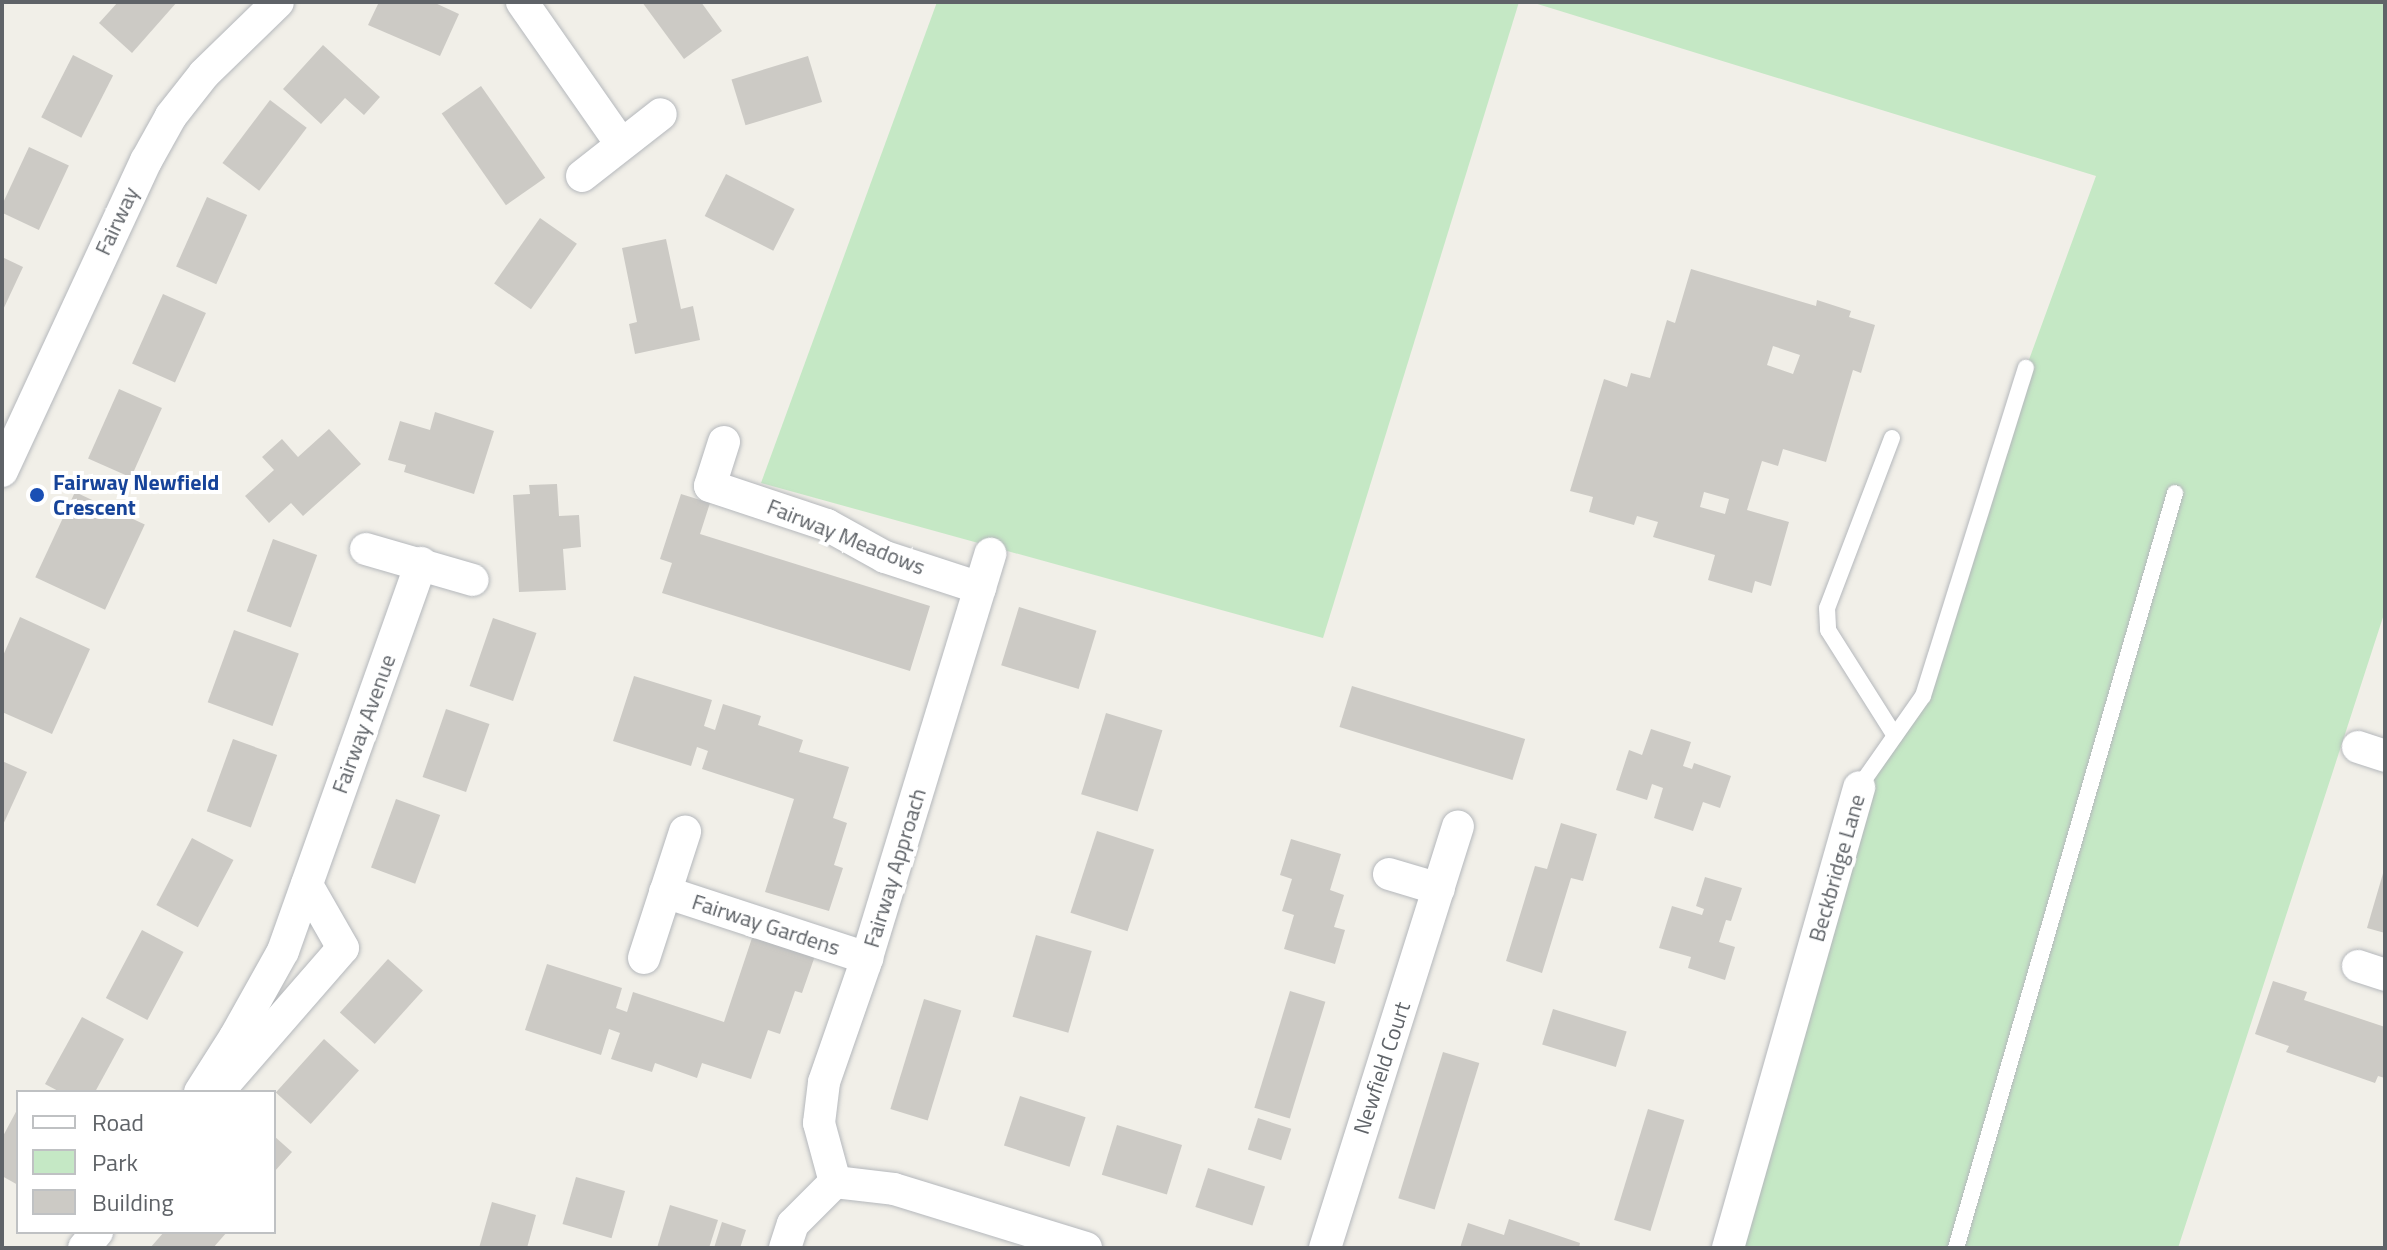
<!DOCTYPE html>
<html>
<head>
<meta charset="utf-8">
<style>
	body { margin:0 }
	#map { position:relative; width:2387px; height:1250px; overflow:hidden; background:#f1efe8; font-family:"Titillium Web",sans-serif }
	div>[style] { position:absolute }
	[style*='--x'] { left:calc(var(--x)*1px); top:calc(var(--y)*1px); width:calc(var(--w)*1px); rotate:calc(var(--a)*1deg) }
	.green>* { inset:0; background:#c5e8c5 }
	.building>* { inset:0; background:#cccac5; transform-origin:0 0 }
	.roads { filter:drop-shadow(0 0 2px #b5b8bc) drop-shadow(0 0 2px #b5b8bc) }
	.service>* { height:16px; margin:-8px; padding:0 8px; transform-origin:8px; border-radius:8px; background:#fff }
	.minor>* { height:32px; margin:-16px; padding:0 16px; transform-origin:16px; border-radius:16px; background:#fff }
	.dots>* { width:22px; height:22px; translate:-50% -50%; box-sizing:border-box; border:4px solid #fff; border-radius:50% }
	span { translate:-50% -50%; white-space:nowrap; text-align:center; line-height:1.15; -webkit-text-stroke:8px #fff; paint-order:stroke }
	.street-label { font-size:22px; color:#5f6368 }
	.transit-label { font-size:22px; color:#164399; font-weight:700 }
	.left { translate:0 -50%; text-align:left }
	.frame { position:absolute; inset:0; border:4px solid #5f6368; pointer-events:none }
	.legend { position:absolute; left:16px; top:1090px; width:260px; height:144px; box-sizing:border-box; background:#fff; border:2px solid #bfc1c3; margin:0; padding:10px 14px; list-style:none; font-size:24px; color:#5f6368 }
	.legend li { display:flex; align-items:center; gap:16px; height:40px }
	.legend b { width:40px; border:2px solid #bfc1c3 }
</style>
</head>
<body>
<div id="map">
	<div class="green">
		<div style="clip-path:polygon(937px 2px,1519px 2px,1323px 638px,761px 483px)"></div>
		<div style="clip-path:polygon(1531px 2px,2385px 2px,2385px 611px,2178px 1248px,1728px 1248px,1859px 787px,1923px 696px,2026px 368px,2096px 176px)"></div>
	</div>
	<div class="building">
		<div style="clip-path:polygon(118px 2px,177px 2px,132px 53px,99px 23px)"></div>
		<div style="clip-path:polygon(379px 2px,433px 2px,459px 14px,440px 56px,368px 25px)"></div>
		<div style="clip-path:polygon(642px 2px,701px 2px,722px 31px,684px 59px)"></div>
		<div style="clip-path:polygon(323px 45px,380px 97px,364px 115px,345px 98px,321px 124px,283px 89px)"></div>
		<div style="left:73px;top:55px;width:45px;height:70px;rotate:27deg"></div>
		<div style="left:808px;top:56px;width:48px;height:80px;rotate:73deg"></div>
		<div style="left:481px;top:86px;width:112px;height:48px;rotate:55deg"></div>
		<div style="left:270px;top:100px;width:46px;height:79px;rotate:37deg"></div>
		<div style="left:29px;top:147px;width:44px;height:71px;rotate:25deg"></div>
		<div style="left:726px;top:174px;width:77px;height:47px;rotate:27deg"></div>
		<div style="left:207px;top:197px;width:44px;height:76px;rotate:24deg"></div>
		<div style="left:540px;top:218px;width:45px;height:80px;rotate:35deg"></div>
		<div style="clip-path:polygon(666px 239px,681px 309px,693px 306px,700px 340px,635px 354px,629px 324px,637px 322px,622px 248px)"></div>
		<div style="clip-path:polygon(2px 257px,23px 267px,2px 312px)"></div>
		<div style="clip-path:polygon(evenodd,1691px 269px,1816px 306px,1817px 300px,1851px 311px,1849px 317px,1875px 325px,1861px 373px,1853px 370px,1826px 462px,1783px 449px,1778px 466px,1762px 461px,1747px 510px,1789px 522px,1771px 586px,1755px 581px,1752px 593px,1708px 580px,1715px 555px,1653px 537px,1658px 522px,1637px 516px,1634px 525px,1589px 512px,1593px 497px,1570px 491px,1604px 379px,1627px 387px,1631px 373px,1650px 378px,1667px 320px,1675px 323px,1691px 269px,1773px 346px,1800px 355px,1793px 374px,1767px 365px,1773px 346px,1691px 269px,1704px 492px,1729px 499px,1725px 514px,1700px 507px,1704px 492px)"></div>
		<div style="left:163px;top:294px;width:47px;height:76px;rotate:24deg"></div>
		<div style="left:119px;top:389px;width:47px;height:76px;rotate:24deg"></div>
		<div style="clip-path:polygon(435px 412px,494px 431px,474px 494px,404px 472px,406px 465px,388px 460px,400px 421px,430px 430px)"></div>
		<div style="clip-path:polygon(329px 429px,361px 464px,303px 516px,291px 503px,269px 523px,245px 496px,274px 470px,262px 457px,282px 439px,298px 457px)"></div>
		<div style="clip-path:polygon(557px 484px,559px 516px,579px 515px,581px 547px,563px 549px,566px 590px,519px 592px,513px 495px,530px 494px,529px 485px)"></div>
		<div style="left:75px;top:492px;width:77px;height:94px;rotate:25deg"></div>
		<div style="clip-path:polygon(681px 494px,710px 503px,700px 534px,930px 606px,910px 671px,662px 593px,672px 563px,660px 559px)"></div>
		<div style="left:273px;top:539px;width:47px;height:77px;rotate:20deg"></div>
		<div style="left:1019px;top:607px;width:81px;height:61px;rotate:17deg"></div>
		<div style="clip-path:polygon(20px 617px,90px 649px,52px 734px,2px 712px,2px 658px)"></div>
		<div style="left:493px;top:618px;width:46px;height:72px;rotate:19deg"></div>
		<div style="left:234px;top:630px;width:69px;height:77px;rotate:20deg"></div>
		<div style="clip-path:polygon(634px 676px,712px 700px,704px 726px,715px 730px,723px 704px,761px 716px,758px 725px,803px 740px,799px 752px,849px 767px,833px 818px,847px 823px,834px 865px,843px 868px,829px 911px,765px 892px,794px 799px,702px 769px,708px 751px,697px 747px,691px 766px,613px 741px)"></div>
		<div style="left:1352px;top:686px;width:181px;height:43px;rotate:17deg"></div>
		<div style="left:446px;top:709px;width:46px;height:72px;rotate:19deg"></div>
		<div style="left:1106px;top:713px;width:59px;height:85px;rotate:17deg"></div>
		<div style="clip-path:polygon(1651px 729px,1691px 742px,1683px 766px,1692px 769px,1694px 763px,1731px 776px,1720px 808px,1703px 802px,1693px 831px,1654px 818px,1663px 788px,1652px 784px,1647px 800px,1616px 790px,1629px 750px,1642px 755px)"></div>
		<div style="left:233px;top:739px;width:47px;height:77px;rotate:20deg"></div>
		<div style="clip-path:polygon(2px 761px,27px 772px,2px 827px)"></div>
		<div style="left:396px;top:799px;width:47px;height:73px;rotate:20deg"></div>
		<div style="clip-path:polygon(1561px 823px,1597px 834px,1583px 881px,1571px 878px,1542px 973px,1506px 961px,1535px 866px,1547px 869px)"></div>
		<div style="left:1097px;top:831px;width:60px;height:86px;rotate:18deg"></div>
		<div style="left:192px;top:838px;width:47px;height:76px;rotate:28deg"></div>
		<div style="clip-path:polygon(1291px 839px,1341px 854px,1330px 890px,1344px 895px,1334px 927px,1345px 930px,1335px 964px,1284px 949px,1294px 915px,1282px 911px,1292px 879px,1280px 875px)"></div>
		<div style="clip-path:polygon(2384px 870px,2385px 871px,2385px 933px,2367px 928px)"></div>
		<div style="clip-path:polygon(1705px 877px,1742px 888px,1731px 921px,1726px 920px,1719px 942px,1735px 947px,1725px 980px,1688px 968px,1691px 957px,1659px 948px,1672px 906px,1702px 915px,1704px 909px,1696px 906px)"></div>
		<div style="left:142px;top:930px;width:47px;height:77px;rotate:28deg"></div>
		<div style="clip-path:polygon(754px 932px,816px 953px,802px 993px,795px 991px,780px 1034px,768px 1030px,751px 1079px,702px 1063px,697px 1078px,655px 1063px,652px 1072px,611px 1059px,620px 1033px,609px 1029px,601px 1055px,525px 1030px,547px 964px,622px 988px,616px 1008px,627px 1012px,633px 992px,724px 1022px)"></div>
		<div style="left:1036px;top:935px;width:58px;height:85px;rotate:16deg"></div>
		<div style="left:388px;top:959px;width:47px;height:72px;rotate:42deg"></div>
		<div style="clip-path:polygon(2273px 981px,2307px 992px,2304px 1000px,2385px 1027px,2385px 1078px,2378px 1076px,2375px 1083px,2286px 1052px,2289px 1046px,2255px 1034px)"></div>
		<div style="left:1290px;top:991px;width:37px;height:122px;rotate:17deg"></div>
		<div style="left:924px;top:999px;width:39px;height:115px;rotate:17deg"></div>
		<div style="left:1553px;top:1009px;width:77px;height:37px;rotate:17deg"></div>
		<div style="clip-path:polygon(82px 1017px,124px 1039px,95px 1092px,60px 1092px,45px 1084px)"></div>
		<div style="left:324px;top:1039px;width:47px;height:72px;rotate:42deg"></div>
		<div style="left:1443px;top:1052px;width:38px;height:153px;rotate:17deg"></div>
		<div style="left:1020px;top:1096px;width:69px;height:52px;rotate:18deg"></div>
		<div style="clip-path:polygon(18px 1108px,18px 1185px,2px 1176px,2px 1138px)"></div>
		<div style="left:1648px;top:1109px;width:38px;height:116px;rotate:17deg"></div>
		<div style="left:1258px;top:1118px;width:35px;height:33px;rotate:18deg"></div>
		<div style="left:1117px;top:1125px;width:68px;height:52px;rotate:17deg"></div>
		<div style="clip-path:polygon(274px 1136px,292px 1152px,274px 1172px)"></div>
		<div style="left:1208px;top:1168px;width:60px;height:41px;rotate:18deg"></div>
		<div style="left:576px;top:1177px;width:51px;height:49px;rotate:16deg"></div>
		<div style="clip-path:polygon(492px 1202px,536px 1215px,527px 1248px,479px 1248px)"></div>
		<div style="clip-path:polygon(670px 1205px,718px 1220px,709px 1248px,657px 1248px)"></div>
		<div style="clip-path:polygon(1509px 1219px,1580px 1243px,1579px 1248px,1460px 1248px,1468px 1223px,1504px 1235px)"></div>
		<div style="clip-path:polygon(722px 1222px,746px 1230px,740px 1248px,714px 1248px)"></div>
		<div style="clip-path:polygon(164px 1232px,227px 1232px,213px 1248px,150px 1248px)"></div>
	</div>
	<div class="roads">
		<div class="service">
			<div style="--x:1892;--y:438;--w:182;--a:110.9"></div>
			<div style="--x:1827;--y:608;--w:22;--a:87"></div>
			<div style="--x:1828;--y:630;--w:125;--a:57.7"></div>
			<div style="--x:1859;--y:787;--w:111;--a:-54.9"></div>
			<div style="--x:1923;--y:696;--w:344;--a:-72.6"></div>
			<div style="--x:1956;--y:1248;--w:786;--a:-73.82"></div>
		</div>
		<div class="minor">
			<div style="--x:522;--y:2;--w:173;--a:55.1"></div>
			<div style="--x:582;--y:176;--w:100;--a:-38.1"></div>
			<div style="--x:724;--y:442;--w:46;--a:107.7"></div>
			<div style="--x:710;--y:486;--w:123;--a:18.4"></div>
			<div style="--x:827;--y:525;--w:66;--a:28.9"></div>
			<div style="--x:885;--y:557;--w:100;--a:18.1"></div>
			<div style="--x:2;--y:471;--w:342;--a:-65.1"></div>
			<div style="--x:146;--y:161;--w:51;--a:-60.9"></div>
			<div style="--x:171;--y:116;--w:53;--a:-51.8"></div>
			<div style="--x:204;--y:74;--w:103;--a:-44.2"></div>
			<div style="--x:366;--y:549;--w:111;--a:16.2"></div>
			<div style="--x:2358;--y:747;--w:28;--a:18"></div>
			<div style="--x:1389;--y:874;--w:52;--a:16.7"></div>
			<div style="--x:665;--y:892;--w:213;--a:18.1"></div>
			<div style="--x:644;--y:958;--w:133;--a:-72"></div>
			<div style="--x:2358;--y:966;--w:28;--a:18"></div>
			<div style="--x:222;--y:1087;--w:184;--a:-49"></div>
			<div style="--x:343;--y:948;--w:73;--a:-119.7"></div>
			<div style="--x:200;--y:1092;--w:65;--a:-57.5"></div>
			<div style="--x:235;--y:1037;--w:98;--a:-60.8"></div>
			<div style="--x:283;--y:951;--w:412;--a:-70.4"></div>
			<div style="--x:835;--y:1182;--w:61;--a:-105.2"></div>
			<div style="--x:819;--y:1123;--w:41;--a:-83"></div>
			<div style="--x:824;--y:1082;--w:125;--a:-70.8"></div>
			<div style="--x:865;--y:964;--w:429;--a:-73"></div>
			<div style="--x:84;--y:1248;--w:21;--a:-51"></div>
			<div style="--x:785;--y:1248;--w:25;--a:-72"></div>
			<div style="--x:793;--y:1224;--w:59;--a:-45"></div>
			<div style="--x:835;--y:1182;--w:59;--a:6.8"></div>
			<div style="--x:894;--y:1189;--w:201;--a:17.1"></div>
			<div style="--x:1325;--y:1248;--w:442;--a:-72.5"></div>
			<div style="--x:1728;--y:1248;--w:479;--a:-74.1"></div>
		</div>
	</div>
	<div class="dots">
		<div style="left:37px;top:495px;background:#1a4fb4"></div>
	</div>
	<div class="street-label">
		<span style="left:117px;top:221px;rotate:-65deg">Fairway</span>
		<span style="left:846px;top:537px;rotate:22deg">Fairway Meadows</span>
		<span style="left:364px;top:724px;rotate:-70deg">Fairway Avenue</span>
		<span style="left:895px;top:868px;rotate:-73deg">Fairway Approach</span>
		<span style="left:1837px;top:868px;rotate:-74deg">Beckbridge Lane</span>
		<span style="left:766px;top:925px;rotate:18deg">Fairway Gardens</span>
		<span style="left:1382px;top:1068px;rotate:-72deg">Newfield Court</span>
	</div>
	<div class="transit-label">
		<span class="left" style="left:53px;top:495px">Fairway Newfield<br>Crescent</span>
	</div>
	<div class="frame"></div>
	<ul class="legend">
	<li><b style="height:10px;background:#fff"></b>Road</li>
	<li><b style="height:22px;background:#c5e8c5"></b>Park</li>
	<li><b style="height:22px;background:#cccac5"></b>Building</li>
	</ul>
</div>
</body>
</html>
